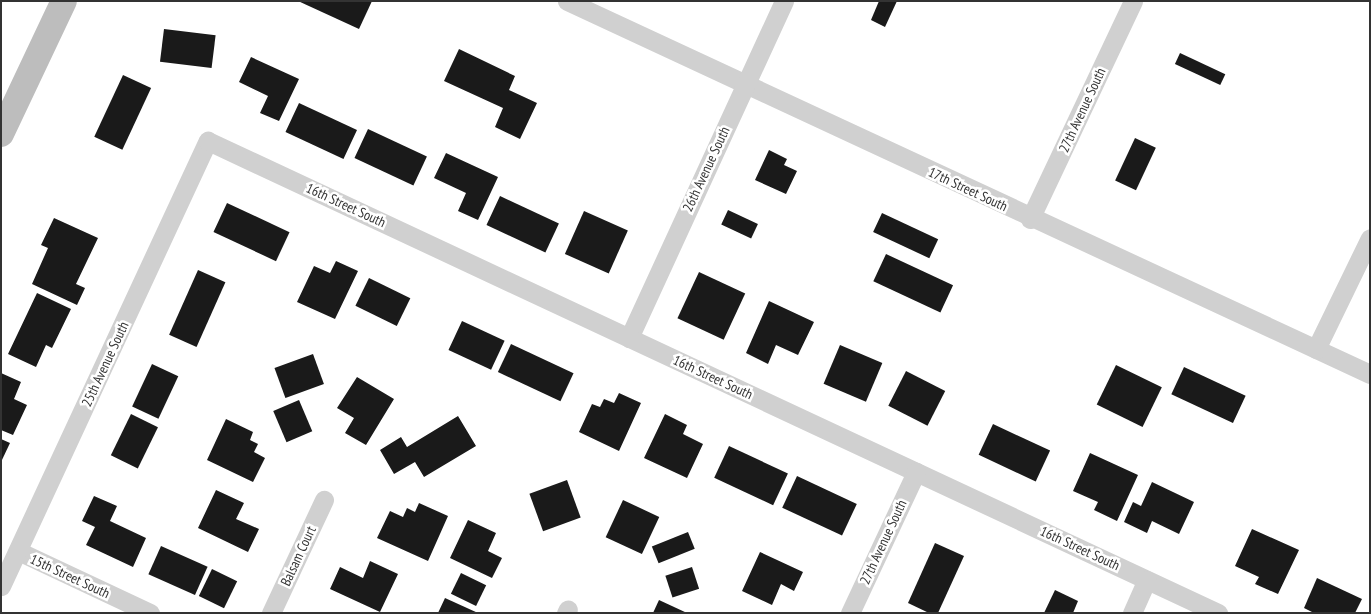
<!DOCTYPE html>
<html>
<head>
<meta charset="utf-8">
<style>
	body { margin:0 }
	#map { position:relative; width:1371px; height:614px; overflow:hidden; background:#fff; font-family:"PT Sans Narrow",sans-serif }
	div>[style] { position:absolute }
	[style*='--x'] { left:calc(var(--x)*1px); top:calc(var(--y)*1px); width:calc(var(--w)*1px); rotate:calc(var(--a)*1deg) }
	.building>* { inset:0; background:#1a1a1a; transform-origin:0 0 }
	.street>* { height:19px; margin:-9.5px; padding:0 9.5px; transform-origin:9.5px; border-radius:9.5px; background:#d0d0d0 }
	.secondary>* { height:26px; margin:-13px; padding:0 13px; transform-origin:13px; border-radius:13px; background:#bdbdbd }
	span { translate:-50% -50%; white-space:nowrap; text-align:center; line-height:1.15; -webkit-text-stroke:5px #fff; paint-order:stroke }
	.street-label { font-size:14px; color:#333 }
	.frame { position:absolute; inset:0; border:2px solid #333; pointer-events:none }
</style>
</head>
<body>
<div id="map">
	<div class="building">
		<div style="clip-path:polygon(298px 1px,372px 1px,359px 29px)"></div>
		<div style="clip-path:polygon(879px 1px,897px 1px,885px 27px,871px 20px)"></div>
		<div style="left:164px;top:29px;width:52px;height:33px;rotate:7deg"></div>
		<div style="clip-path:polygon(459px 49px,515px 76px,509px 90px,537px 103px,520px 139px,495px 127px,503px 108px,444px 81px)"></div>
		<div style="left:1180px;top:53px;width:50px;height:12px;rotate:25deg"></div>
		<div style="clip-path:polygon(251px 57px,299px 79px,279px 121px,260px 113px,268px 96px,239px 82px)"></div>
		<div style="left:123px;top:75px;width:31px;height:68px;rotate:25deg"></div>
		<div style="left:299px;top:103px;width:64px;height:32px;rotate:25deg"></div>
		<div style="left:368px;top:129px;width:65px;height:32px;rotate:25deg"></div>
		<div style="left:1135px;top:138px;width:23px;height:47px;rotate:25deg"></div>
		<div style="clip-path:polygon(769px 150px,787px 159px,784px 165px,797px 171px,786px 194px,755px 180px)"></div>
		<div style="clip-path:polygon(446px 153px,498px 177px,478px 220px,458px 211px,466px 193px,434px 178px)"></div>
		<div style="left:500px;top:196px;width:65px;height:32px;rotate:25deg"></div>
		<div style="left:227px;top:203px;width:69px;height:32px;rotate:25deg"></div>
		<div style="left:728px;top:210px;width:33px;height:16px;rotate:25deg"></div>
		<div style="left:584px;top:211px;width:48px;height:47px;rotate:24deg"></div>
		<div style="left:882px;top:213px;width:62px;height:21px;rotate:25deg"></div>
		<div style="clip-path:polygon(54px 218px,98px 238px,76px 284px,85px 288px,77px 305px,32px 284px,48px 248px,41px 245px)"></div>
		<div style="left:886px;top:254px;width:74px;height:30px;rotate:25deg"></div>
		<div style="clip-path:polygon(336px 261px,358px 271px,335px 319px,297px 302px,314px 266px,330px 273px)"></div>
		<div style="left:198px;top:270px;width:30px;height:71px;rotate:24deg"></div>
		<div style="left:699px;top:272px;width:51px;height:51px;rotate:25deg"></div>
		<div style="left:369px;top:278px;width:46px;height:31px;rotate:26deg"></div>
		<div style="clip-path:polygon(37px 293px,71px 309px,52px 348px,46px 345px,36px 367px,8px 354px)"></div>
		<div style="clip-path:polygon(769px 301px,814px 322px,798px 355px,776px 345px,768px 364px,746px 353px)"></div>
		<div style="left:462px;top:321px;width:47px;height:32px;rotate:25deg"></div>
		<div style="left:511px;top:344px;width:69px;height:31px;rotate:25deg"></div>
		<div style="left:840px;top:345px;width:46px;height:42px;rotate:23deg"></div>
		<div style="left:313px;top:354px;width:32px;height:41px;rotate:70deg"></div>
		<div style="left:152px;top:364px;width:29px;height:47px;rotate:25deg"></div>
		<div style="left:1116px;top:365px;width:51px;height:44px;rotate:26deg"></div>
		<div style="left:1184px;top:367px;width:68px;height:30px;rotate:25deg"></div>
		<div style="left:906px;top:371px;width:44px;height:39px;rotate:27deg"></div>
		<div style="clip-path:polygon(1px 373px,21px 382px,14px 399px,27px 405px,13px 435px,1px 430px)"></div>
		<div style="clip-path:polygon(357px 377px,394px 399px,366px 445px,345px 433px,354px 418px,337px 408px)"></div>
		<div style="clip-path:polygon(619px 393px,641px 403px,619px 451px,579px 432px,592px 404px,600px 407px,604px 399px,614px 403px)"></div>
		<div style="left:299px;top:400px;width:34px;height:28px;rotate:67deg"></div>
		<div style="left:131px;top:414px;width:30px;height:46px;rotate:26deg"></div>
		<div style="clip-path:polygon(665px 414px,687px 425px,683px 434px,703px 444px,687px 478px,644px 458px)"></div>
		<div style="clip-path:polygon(458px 416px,476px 446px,424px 477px,415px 462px,394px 474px,380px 450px,401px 437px,407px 447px)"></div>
		<div style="clip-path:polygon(226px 419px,253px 432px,250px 440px,258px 444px,254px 452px,265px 458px,253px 482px,207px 460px)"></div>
		<div style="left:993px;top:424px;width:63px;height:34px;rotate:25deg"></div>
		<div style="clip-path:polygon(1px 439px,10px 443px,1px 462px)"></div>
		<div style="left:729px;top:446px;width:65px;height:35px;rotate:25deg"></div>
		<div style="clip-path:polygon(1090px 453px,1138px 475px,1117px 521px,1094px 510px,1098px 502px,1073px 491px)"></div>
		<div style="left:797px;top:476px;width:66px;height:35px;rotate:25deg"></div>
		<div style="left:567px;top:480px;width:40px;height:40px;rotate:70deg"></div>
		<div style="clip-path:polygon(1152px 482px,1194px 502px,1179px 534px,1152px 521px,1147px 533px,1124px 522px,1133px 502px,1141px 506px)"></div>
		<div style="clip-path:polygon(216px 490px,244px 503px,236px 519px,259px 529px,248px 552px,198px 528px)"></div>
		<div style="clip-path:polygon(94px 496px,117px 506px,110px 521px,146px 538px,133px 567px,86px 545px,95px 527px,82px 521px)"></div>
		<div style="left:623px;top:500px;width:40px;height:41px;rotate:25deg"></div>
		<div style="clip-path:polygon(419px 503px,448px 516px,428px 561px,377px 538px,390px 511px,403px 517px,407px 508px,415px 512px)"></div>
		<div style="clip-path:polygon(468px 520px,496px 533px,488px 551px,502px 558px,492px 578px,450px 558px)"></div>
		<div style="clip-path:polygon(1252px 529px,1299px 550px,1278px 594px,1255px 584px,1259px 577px,1235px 566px)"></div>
		<div style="left:688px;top:532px;width:18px;height:39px;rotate:68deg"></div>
		<div style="clip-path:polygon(935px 543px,964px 556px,938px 613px,929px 613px,908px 603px)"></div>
		<div style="left:161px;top:546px;width:51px;height:31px;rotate:24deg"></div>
		<div style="clip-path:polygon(760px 552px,803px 572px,794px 591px,781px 584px,772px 605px,742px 591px)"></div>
		<div style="clip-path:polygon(370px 561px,398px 574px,380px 612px,330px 589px,340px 567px,363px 578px)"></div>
		<div style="left:692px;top:567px;width:23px;height:28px;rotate:72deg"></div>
		<div style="left:212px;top:569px;width:28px;height:30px;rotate:26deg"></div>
		<div style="left:461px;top:573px;width:28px;height:23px;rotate:26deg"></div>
		<div style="clip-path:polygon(1317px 578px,1362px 599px,1355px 613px,1314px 613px,1304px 608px)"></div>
		<div style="clip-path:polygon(1055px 590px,1078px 601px,1073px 613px,1044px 613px)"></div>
		<div style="clip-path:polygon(445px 598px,478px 613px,438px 613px)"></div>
		<div style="clip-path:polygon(659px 600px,687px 613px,653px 613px)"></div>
	</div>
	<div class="street">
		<div style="--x:567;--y:1;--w:885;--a:24.92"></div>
		<div style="--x:1030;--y:219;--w:241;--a:-64.7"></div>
		<div style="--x:629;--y:338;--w:371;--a:-65.3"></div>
		<div style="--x:1316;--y:349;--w:123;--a:-64.1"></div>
		<div style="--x:18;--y:551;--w:146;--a:25.2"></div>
		<div style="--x:1;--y:586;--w:491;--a:-65.1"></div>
		<div style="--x:208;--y:141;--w:1115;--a:25.05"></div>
		<div style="--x:271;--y:613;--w:125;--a:-64.9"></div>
		<div style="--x:566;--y:613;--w:4;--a:-63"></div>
		<div style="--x:850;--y:613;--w:156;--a:-64.9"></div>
		<div style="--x:1132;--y:613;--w:36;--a:-66"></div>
	</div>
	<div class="secondary">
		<div style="--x:1;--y:134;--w:147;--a:-64.7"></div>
	</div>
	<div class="street-label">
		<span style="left:1082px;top:110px;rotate:-65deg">27th Avenue South</span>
		<span style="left:706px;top:169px;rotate:-65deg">26th Avenue South</span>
		<span style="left:968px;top:189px;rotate:25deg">17th Street South</span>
		<span style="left:346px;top:205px;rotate:25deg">16th Street South</span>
		<span style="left:105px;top:364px;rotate:-65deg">25th Avenue South</span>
		<span style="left:713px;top:377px;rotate:25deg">16th Street South</span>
		<span style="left:883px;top:542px;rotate:-65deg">27th Avenue South</span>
		<span style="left:1080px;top:548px;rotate:25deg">16th Street South</span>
		<span style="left:298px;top:556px;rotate:-65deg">Balsam Court</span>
		<span style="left:70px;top:576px;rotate:25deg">15th Street South</span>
	</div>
	<div class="frame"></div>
</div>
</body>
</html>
